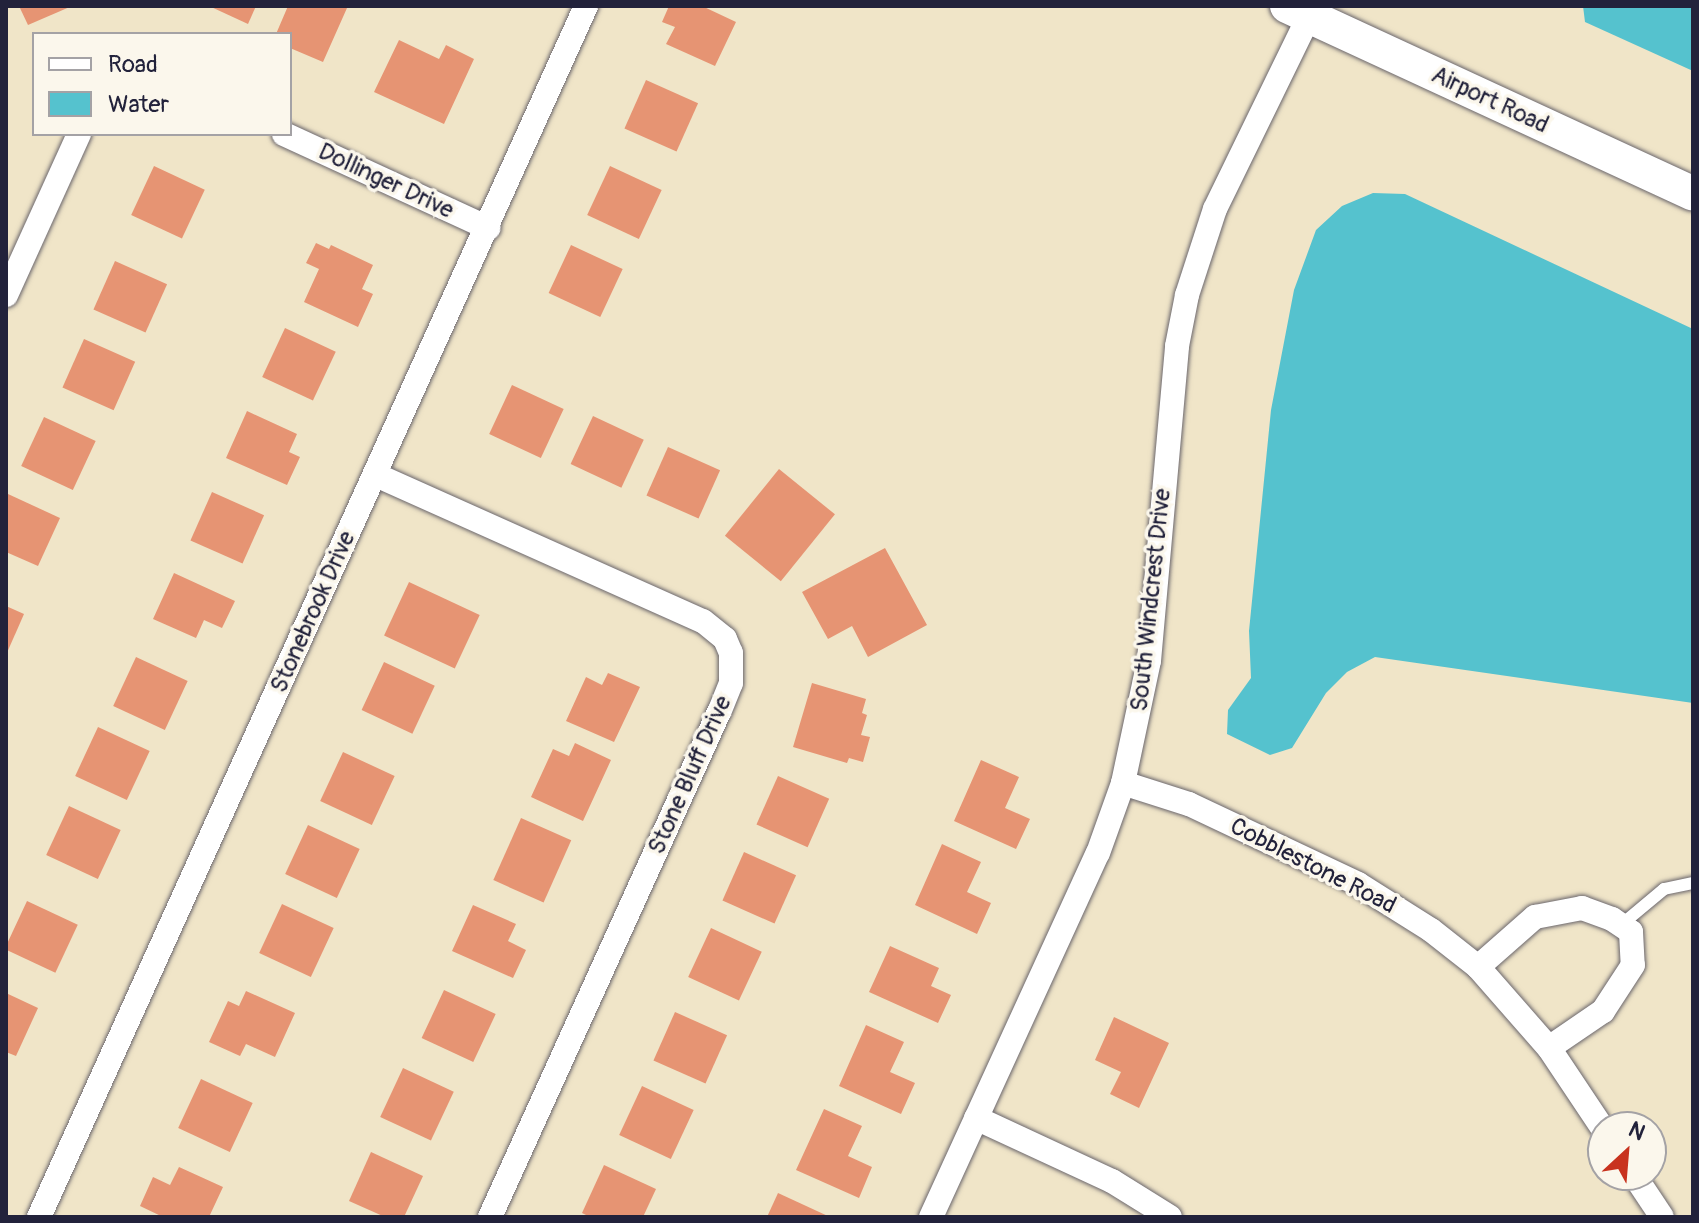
<!DOCTYPE html>
<html>
<head>
<meta charset="utf-8">
<style>
	body { margin:0 }
	#map { position:relative; width:1699px; height:1223px; overflow:hidden; background:#f0e5c8; font-family:Pangolin,sans-serif }
	div>[style] { position:absolute }
	[style*='--x'] { left:calc(var(--x)*1px); top:calc(var(--y)*1px); width:calc(var(--w)*1px); rotate:calc(var(--a)*1deg) }
	.water>* { inset:0; background:#55c2ce }
	.building>* { inset:0; background:#e69473; transform-origin:0 0 }
	.roads { filter:drop-shadow(0 0 2px #6a666c) drop-shadow(0 0 2px #6a666c) }
	.service>* { height:12px; margin:-6px; padding:0 6px; transform-origin:6px; border-radius:6px; background:#fff }
	.minor>* { height:24px; margin:-12px; padding:0 12px; transform-origin:12px; border-radius:12px; background:#fff }
	.secondary>* { height:34px; margin:-17px; padding:0 17px; transform-origin:17px; border-radius:17px; background:#fff }
	span { translate:-50% -50%; white-space:nowrap; text-align:center; line-height:1.15; -webkit-text-stroke:7px #fbf7ec; paint-order:stroke }
	.street-label { font-size:24px; color:#22223b }
	.frame { position:absolute; inset:0; border:8px solid #22223b; pointer-events:none }
	.legend { position:absolute; left:32px; top:32px; width:260px; height:104px; box-sizing:border-box; background:#fbf7ec; border:2px solid #a4a2a5; margin:0; padding:10px 14px; list-style:none; font-size:24px; color:#22223b }
	.legend li { display:flex; align-items:center; gap:16px; height:40px }
	.legend b { width:40px; border:2px solid #a4a2a5 }
	.north { position:absolute; left:1587px; top:1111px; width:80px; height:80px; box-sizing:border-box; background:#fbf7ec; border:2px solid #a4a2a5; border-radius:50%; rotate:26deg; font-size:22px; font-weight:700; line-height:32px; text-align:center; color:#22223b }
	.north::after { content:''; display:block; margin:auto; width:28px; height:36px; background:#c8321e; clip-path:polygon(50% 0,100% 100%,50% 72%,0 100%) }
</style>
</head>
<body>
<div id="map">
	<div class="water">
		<div style="clip-path:polygon(1583px 6px,1693px 6px,1693px 71px,1585px 22px)"></div>
		<div style="clip-path:polygon(1373px 193px,1405px 194px,1693px 329px,1693px 703px,1375px 657px,1347px 672px,1326px 693px,1292px 748px,1270px 755px,1227px 734px,1228px 710px,1251px 678px,1249px 631px,1271px 410px,1294px 290px,1316px 230px,1342px 206px)"></div>
	</div>
	<div class="building">
		<div style="clip-path:polygon(19px 6px,72px 6px,28px 25px)"></div>
		<div style="clip-path:polygon(209px 6px,256px 6px,248px 24px)"></div>
		<div style="clip-path:polygon(288px 6px,347px 8px,323px 62px,290px 48px,290px 34px,276px 34px)"></div>
		<div style="clip-path:polygon(669px 6px,702px 6px,736px 22px,715px 66px,666px 44px,675px 27px,662px 22px)"></div>
		<div style="clip-path:polygon(399px 40px,439px 59px,446px 45px,474px 59px,444px 124px,374px 92px)"></div>
		<div style="left:646px;top:80px;width:57px;height:53px;rotate:24deg"></div>
		<div style="left:154px;top:166px;width:56px;height:54px;rotate:25deg"></div>
		<div style="left:610px;top:166px;width:57px;height:54px;rotate:25deg"></div>
		<div style="clip-path:polygon(316px 243px,329px 249px,331px 245px,373px 265px,362px 289px,373px 294px,358px 327px,304px 302px,319px 269px,306px 263px)"></div>
		<div style="left:571px;top:245px;width:57px;height:53px;rotate:25deg"></div>
		<div style="left:115px;top:261px;width:57px;height:53px;rotate:24deg"></div>
		<div style="left:285px;top:328px;width:56px;height:54px;rotate:25deg"></div>
		<div style="left:84px;top:339px;width:56px;height:53px;rotate:24deg"></div>
		<div style="left:512px;top:385px;width:57px;height:54px;rotate:25deg"></div>
		<div style="clip-path:polygon(247px 411px,297px 434px,289px 452px,300px 457px,287px 485px,226px 458px)"></div>
		<div style="left:593px;top:416px;width:56px;height:53px;rotate:25deg"></div>
		<div style="left:44px;top:417px;width:57px;height:54px;rotate:25deg"></div>
		<div style="left:668px;top:447px;width:57px;height:53px;rotate:24deg"></div>
		<div style="left:779px;top:469px;width:72px;height:86px;rotate:39deg"></div>
		<div style="left:212px;top:492px;width:57px;height:53px;rotate:24deg"></div>
		<div style="clip-path:polygon(8px 494px,60px 518px,38px 566px,6px 552px)"></div>
		<div style="clip-path:polygon(885px 548px,927px 625px,868px 657px,852px 626px,828px 639px,802px 592px)"></div>
		<div style="clip-path:polygon(174px 573px,235px 601px,222px 628px,204px 620px,196px 638px,153px 619px)"></div>
		<div style="left:409px;top:582px;width:78px;height:59px;rotate:25deg"></div>
		<div style="clip-path:polygon(6px 606px,24px 614px,6px 655px)"></div>
		<div style="left:136px;top:657px;width:57px;height:54px;rotate:25deg"></div>
		<div style="left:384px;top:662px;width:56px;height:53px;rotate:25deg"></div>
		<div style="clip-path:polygon(608px 673px,640px 687px,614px 742px,566px 721px,586px 677px,602px 685px)"></div>
		<div style="clip-path:polygon(812px 683px,866px 699px,862px 713px,867px 715px,861px 735px,870px 737px,863px 762px,849px 758px,847px 763px,793px 747px)"></div>
		<div style="left:98px;top:727px;width:57px;height:54px;rotate:25deg"></div>
		<div style="clip-path:polygon(575px 743px,611px 760px,583px 821px,531px 797px,553px 749px,569px 756px)"></div>
		<div style="left:343px;top:752px;width:57px;height:54px;rotate:25deg"></div>
		<div style="clip-path:polygon(981px 760px,1019px 777px,1005px 808px,1030px 819px,1016px 849px,954px 821px)"></div>
		<div style="left:778px;top:776px;width:56px;height:53px;rotate:24deg"></div>
		<div style="left:69px;top:806px;width:57px;height:54px;rotate:25deg"></div>
		<div style="left:521px;top:818px;width:55px;height:68px;rotate:24deg"></div>
		<div style="left:308px;top:825px;width:57px;height:54px;rotate:25deg"></div>
		<div style="clip-path:polygon(942px 844px,981px 862px,967px 892px,991px 903px,977px 934px,915px 905px)"></div>
		<div style="left:744px;top:852px;width:57px;height:53px;rotate:24deg"></div>
		<div style="left:27px;top:901px;width:56px;height:53px;rotate:25deg"></div>
		<div style="left:282px;top:904px;width:57px;height:54px;rotate:25deg"></div>
		<div style="clip-path:polygon(473px 905px,516px 924px,508px 941px,526px 950px,513px 978px,452px 951px)"></div>
		<div style="left:711px;top:928px;width:56px;height:54px;rotate:25deg"></div>
		<div style="clip-path:polygon(890px 946px,939px 968px,931px 986px,951px 995px,938px 1023px,869px 992px)"></div>
		<div style="left:444px;top:990px;width:57px;height:53px;rotate:25deg"></div>
		<div style="clip-path:polygon(246px 991px,295px 1013px,275px 1057px,246px 1044px,240px 1056px,209px 1042px,228px 1001px,239px 1006px)"></div>
		<div style="clip-path:polygon(6px 993px,38px 1008px,16px 1056px,6px 1052px)"></div>
		<div style="left:675px;top:1012px;width:57px;height:53px;rotate:24deg"></div>
		<div style="clip-path:polygon(1114px 1017px,1169px 1043px,1139px 1108px,1110px 1094px,1121px 1072px,1095px 1060px)"></div>
		<div style="clip-path:polygon(866px 1025px,904px 1042px,890px 1072px,915px 1083px,901px 1114px,839px 1086px)"></div>
		<div style="left:403px;top:1068px;width:56px;height:54px;rotate:25deg"></div>
		<div style="left:201px;top:1079px;width:57px;height:54px;rotate:25deg"></div>
		<div style="left:642px;top:1086px;width:57px;height:54px;rotate:25deg"></div>
		<div style="clip-path:polygon(824px 1109px,862px 1126px,848px 1156px,872px 1167px,859px 1198px,796px 1170px)"></div>
		<div style="clip-path:polygon(371px 1152px,423px 1176px,404px 1217px,385px 1217px,349px 1201px)"></div>
		<div style="clip-path:polygon(604px 1165px,656px 1189px,643px 1217px,590px 1217px,582px 1213px)"></div>
		<div style="clip-path:polygon(179px 1167px,223px 1187px,209px 1217px,163px 1217px,140px 1206px,153px 1177px,170px 1185px)"></div>
		<div style="clip-path:polygon(778px 1193px,830px 1217px,767px 1217px)"></div>
	</div>
	<div class="roads">
		<div class="service">
			<div style="--x:1621;--y:925;--w:56;--a:-39.9"></div>
			<div style="--x:1664;--y:889;--w:30;--a:-12"></div>
		</div>
		<div class="minor">
			<div style="--x:284;--y:134;--w:225;--a:24.7"></div>
			<div style="--x:6;--y:295;--w:177;--a:-65.6"></div>
			<div style="--x:376;--y:475;--w:358;--a:24.1"></div>
			<div style="--x:703;--y:621;--w:28;--a:39"></div>
			<div style="--x:725;--y:639;--w:15;--a:67"></div>
			<div style="--x:731;--y:653;--w:30;--a:90"></div>
			<div style="--x:731;--y:683;--w:31;--a:112"></div>
			<div style="--x:719;--y:712;--w:554;--a:114.39"></div>
			<div style="--x:1123;--y:783;--w:69;--a:17.7"></div>
			<div style="--x:1189;--y:804;--w:187;--a:25.3"></div>
			<div style="--x:1358;--y:884;--w:86;--a:32.2"></div>
			<div style="--x:1431;--y:930;--w:60;--a:38.2"></div>
			<div style="--x:1478;--y:967;--w:108;--a:48.8"></div>
			<div style="--x:1549;--y:1048;--w:97;--a:56.3"></div>
			<div style="--x:1478;--y:967;--w:76;--a:-41.3"></div>
			<div style="--x:1535;--y:917;--w:48;--a:-10.8"></div>
			<div style="--x:1582;--y:908;--w:32;--a:20"></div>
			<div style="--x:1612;--y:919;--w:23;--a:34"></div>
			<div style="--x:1631;--y:932;--w:33;--a:87"></div>
			<div style="--x:1633;--y:965;--w:55;--a:123.1"></div>
			<div style="--x:1603;--y:1011;--w:65;--a:145.6"></div>
			<div style="--x:976;--y:1118;--w:150;--a:24.9"></div>
			<div style="--x:1112;--y:1181;--w:68;--a:31.8"></div>
			<div style="--x:1634;--y:1175;--w:50;--a:56.3"></div>
			<div style="--x:39;--y:1217;--w:1329;--a:-65.69"></div>
			<div style="--x:931;--y:1217;--w:400;--a:-65.4"></div>
			<div style="--x:1098;--y:853;--w:74;--a:-70.3"></div>
			<div style="--x:1123;--y:783;--w:125;--a:-78"></div>
			<div style="--x:1149;--y:661;--w:316;--a:-84.9"></div>
			<div style="--x:1177;--y:346;--w:52;--a:-78.9"></div>
			<div style="--x:1187;--y:295;--w:90;--a:-72"></div>
			<div style="--x:1215;--y:209;--w:226;--a:-64"></div>
		</div>
		<div class="secondary">
			<div style="--x:1287;--y:6;--w:447;--a:24.8"></div>
		</div>
	</div>
	<div class="street-label">
		<span style="left:1490px;top:100px;rotate:25deg">Airport Road</span>
		<span style="left:386px;top:181px;rotate:25deg">Dollinger Drive</span>
		<span style="left:1151px;top:600px;rotate:-84deg">South Windcrest Drive</span>
		<span style="left:313px;top:612px;rotate:-66deg">Stonebrook Drive</span>
		<span style="left:690px;top:775px;rotate:-66deg">Stone Bluff Drive</span>
		<span style="left:1313px;top:866px;rotate:27deg">Cobblestone Road</span>
	</div>
	<div class="frame"></div>
	<ul class="legend">
	<li><b style="height:10px;background:#fff"></b>Road</li>
	<li><b style="height:22px;background:#55c2ce"></b>Water</li>
	</ul>
	<div class="north">N</div>
</div>
</body>
</html>
